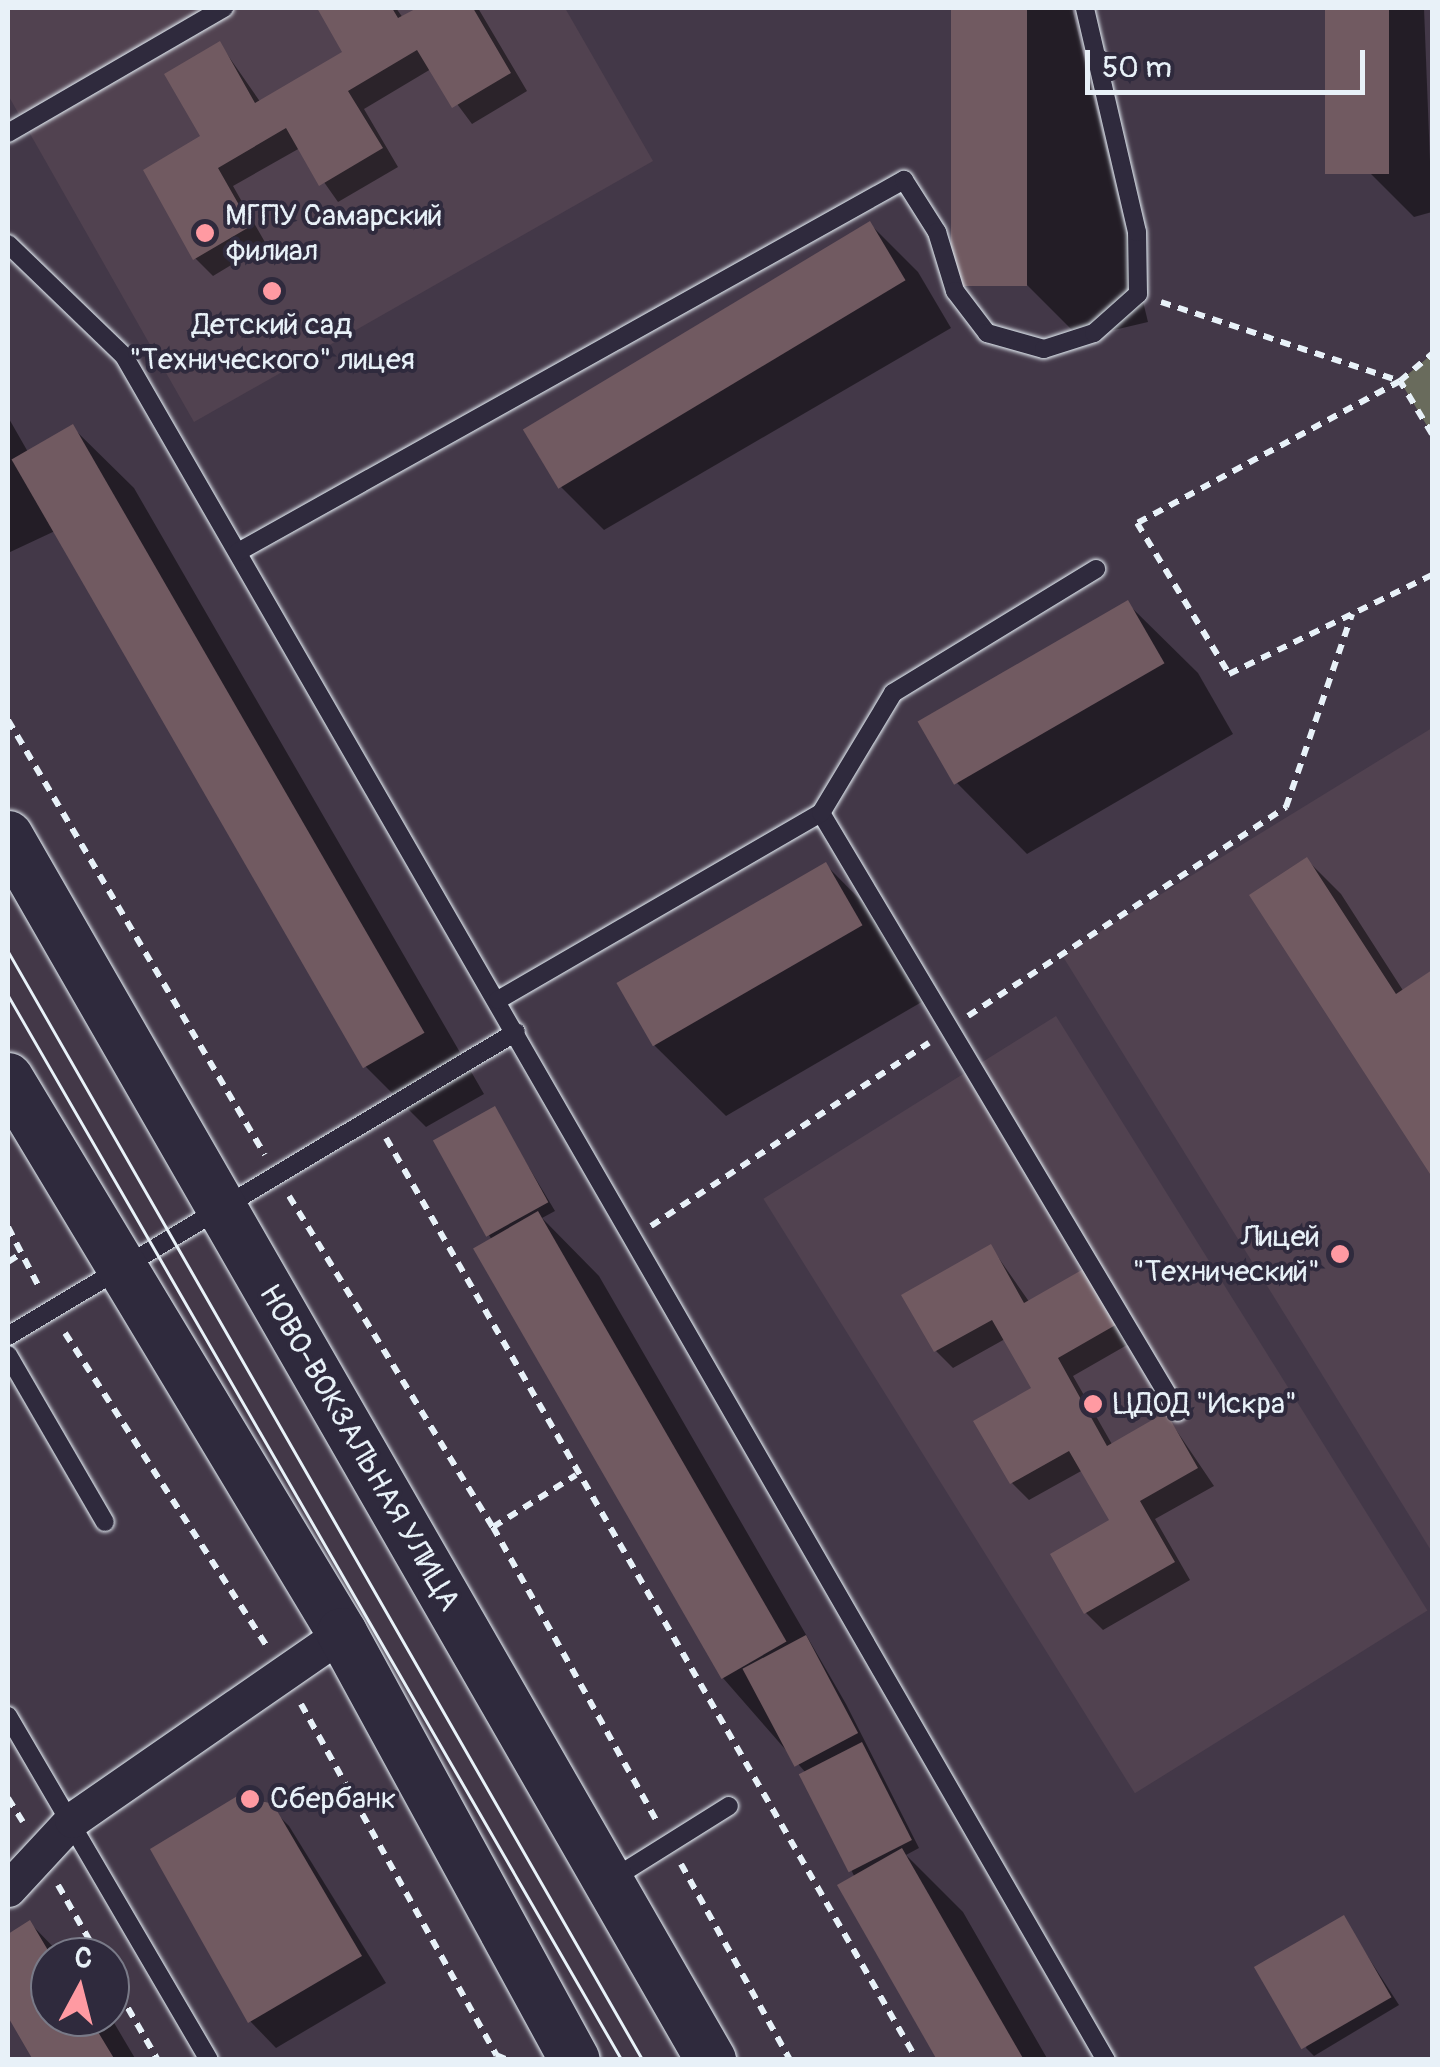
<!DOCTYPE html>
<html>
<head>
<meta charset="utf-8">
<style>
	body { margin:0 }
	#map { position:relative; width:1440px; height:2067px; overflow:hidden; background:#433848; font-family:Pangolin,sans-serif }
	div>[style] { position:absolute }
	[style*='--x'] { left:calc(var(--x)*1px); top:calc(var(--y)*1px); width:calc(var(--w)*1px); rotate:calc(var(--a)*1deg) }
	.built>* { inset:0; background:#514250; transform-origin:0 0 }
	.green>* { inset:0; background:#696b5c }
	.shadow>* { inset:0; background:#0007 }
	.building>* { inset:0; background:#715a61; transform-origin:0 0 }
	.path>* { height:6px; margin-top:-3px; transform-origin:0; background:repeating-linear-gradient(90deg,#e8f1f8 0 10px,transparent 0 18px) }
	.roads { filter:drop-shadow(0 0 2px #e8f1f8) drop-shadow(0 0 2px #e8f1f8) }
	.service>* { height:18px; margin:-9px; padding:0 9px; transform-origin:9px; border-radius:9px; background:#2f2a3d }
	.minor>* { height:35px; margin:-17.5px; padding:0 17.5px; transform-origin:17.5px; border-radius:17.5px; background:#2f2a3d }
	.secondary>* { height:50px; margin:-25px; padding:0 25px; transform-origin:25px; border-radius:25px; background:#2f2a3d }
	.tram>* { height:2.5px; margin:-1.25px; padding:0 1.25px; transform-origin:1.25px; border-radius:1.25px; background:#e8f1f8 }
	.dots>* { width:28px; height:28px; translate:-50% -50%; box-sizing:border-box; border:5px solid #2f2a3d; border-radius:50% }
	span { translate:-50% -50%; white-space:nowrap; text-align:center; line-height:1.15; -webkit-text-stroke:8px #2f2a3d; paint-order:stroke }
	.poi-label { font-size:30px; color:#e8f1f8 }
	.left { translate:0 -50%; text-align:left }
	.right { translate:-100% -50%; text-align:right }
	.street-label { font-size:30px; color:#e8f1f8 }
	.frame { position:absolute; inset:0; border:10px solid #e8f1f8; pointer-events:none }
	.north { position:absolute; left:30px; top:1937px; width:100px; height:100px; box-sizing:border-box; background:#2f2a3d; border:2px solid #797a88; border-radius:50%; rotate:7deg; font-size:28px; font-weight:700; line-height:40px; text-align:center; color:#e8f1f8 }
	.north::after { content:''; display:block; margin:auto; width:35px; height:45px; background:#ff9aa2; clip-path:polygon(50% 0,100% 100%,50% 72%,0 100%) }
	.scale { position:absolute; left:1085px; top:50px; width:280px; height:45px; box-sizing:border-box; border:5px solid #e8f1f8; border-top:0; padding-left:12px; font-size:30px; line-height:35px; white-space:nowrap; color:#e8f1f8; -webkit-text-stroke:8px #2f2a3d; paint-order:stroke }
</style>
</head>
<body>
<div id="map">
	<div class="built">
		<div style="clip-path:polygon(8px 8px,565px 8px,653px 161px,194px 422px,8px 95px)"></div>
		<div style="clip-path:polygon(1432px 728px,1432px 1552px,1062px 955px)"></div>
		<div style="left:1056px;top:1016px;width:701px;height:345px;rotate:58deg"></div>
	</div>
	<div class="green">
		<div style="clip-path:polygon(1432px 354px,1432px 434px,1400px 381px)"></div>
	</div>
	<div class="shadow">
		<div style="clip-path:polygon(320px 8px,396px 8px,403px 18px,422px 8px,478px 8px,527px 91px,472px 124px,431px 69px,364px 109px,398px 167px,338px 202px,300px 148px,233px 186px,266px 244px,213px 276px,195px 258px,220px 44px,261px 103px,345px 52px)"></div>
		<div style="clip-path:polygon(954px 8px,1072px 8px,1148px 322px,1080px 338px,1019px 277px)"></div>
		<div style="clip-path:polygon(1328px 8px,1424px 8px,1432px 212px,1414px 217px,1366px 169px)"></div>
		<div style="clip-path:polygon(870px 224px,918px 272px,951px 328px,604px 530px,556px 482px)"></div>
		<div style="clip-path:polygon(8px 417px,28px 452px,72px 427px,134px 488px,484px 1094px,426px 1127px,365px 1066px,55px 531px,8px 553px)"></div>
		<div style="clip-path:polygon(1127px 603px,1198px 673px,1233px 734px,1027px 854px,957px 783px)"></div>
		<div style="clip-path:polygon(1307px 860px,1341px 894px,1404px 992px,1432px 973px,1432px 1172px,1252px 896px)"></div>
		<div style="clip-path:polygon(826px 865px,896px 936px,932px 996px,726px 1116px,655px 1046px,620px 985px)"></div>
		<div style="clip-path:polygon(494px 1109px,555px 1211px,542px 1218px,599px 1276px,846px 1704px,919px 1848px,906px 1855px,963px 1912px,1048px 2060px,940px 2060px,806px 1773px,723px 1678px,489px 1235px)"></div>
		<div style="clip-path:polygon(991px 1247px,1030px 1303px,1086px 1270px,1134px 1341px,1073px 1376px,1113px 1446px,1166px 1415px,1214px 1486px,1155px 1519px,1190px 1580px,1103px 1630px,1086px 1613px,1112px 1521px,1083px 1470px,1029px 1500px,1012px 1483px,1034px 1389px,1005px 1339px,953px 1368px,936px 1351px)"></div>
		<div style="clip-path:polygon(240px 1798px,262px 1799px,289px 1826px,386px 1983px,276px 2048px,250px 2021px)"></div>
		<div style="clip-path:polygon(1343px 1918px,1399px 2005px,1314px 2056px,1306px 2048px)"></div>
		<div style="clip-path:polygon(30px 1923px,63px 1957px,50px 1957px,50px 2017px,110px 2016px,136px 2060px,36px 2060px,8px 2012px,8px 1937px)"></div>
	</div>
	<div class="building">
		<div style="clip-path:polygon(317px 8px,392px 8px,398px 18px,417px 8px,473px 8px,511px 73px,452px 108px,417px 50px,348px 91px,383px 148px,319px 186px,286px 128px,218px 168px,251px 226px,193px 260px,143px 170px,200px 136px,164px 74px,220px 41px,255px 103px,342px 52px)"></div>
		<div style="left:951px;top:8px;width:76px;height:278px"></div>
		<div style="left:1325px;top:8px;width:64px;height:166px"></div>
		<div style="left:870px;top:221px;width:69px;height:405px;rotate:59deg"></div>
		<div style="left:73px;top:424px;width:703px;height:71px;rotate:60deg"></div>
		<div style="left:1128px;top:600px;width:73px;height:243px;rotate:60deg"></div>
		<div style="clip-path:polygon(1307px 857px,1396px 994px,1432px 970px,1432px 1177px,1249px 895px)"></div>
		<div style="left:826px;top:862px;width:73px;height:242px;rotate:60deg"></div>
		<div style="left:495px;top:1106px;width:110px;height:71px;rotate:61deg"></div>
		<div style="left:538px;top:1211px;width:497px;height:75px;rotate:60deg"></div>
		<div style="clip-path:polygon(991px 1244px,1024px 1303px,1087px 1267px,1119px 1323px,1058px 1358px,1107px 1446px,1166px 1412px,1198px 1468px,1140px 1501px,1175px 1562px,1084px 1614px,1050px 1554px,1109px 1520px,1069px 1451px,1010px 1484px,973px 1421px,1031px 1388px,992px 1320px,934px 1352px,901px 1295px)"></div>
		<div style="left:806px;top:1635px;width:111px;height:72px;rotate:62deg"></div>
		<div style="left:862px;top:1742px;width:110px;height:71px;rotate:63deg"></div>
		<div style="clip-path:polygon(239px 1795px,273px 1804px,362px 1956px,248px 2023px,150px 1849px)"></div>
		<div style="clip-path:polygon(902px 1848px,1024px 2060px,937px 2060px,837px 1885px)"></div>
		<div style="left:1344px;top:1915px;width:95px;height:104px;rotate:60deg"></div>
		<div style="clip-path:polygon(30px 1920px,52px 1957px,50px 2017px,89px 2017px,115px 2060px,33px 2060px,8px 2017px,8px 1934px)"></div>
	</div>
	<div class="path">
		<div style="--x:1161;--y:302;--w:252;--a:18.3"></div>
		<div style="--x:1400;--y:381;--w:42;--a:-40.2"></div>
		<div style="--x:1432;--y:434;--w:62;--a:-121.1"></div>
		<div style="--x:1400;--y:381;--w:299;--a:151.6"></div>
		<div style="--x:1137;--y:523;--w:177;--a:58.6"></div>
		<div style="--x:1229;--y:674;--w:226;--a:-26"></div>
		<div style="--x:8;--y:720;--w:505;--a:59.43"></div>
		<div style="--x:968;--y:1016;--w:381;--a:-33.3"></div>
		<div style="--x:1286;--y:807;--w:204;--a:-71.1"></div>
		<div style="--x:386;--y:1138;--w:1064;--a:60.06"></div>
		<div style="--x:289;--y:1196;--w:389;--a:58.4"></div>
		<div style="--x:493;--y:1527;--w:339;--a:60.9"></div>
		<div style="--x:651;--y:1226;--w:333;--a:-33.4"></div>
		<div style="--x:8;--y:1227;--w:68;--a:62.7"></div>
		<div style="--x:8;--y:1262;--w:17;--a:-33"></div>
		<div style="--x:65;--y:1333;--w:373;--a:57.2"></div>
		<div style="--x:493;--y:1527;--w:98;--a:-32.1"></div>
		<div style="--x:301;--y:1704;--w:402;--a:60.9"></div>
		<div style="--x:496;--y:2055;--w:13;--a:23"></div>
		<div style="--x:8;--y:1798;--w:28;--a:58"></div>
		<div style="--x:681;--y:1864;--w:224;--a:60.9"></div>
		<div style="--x:58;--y:1885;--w:83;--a:60.3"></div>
		<div style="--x:110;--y:1977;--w:96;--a:60"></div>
	</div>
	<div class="roads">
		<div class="service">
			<div style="--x:8;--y:133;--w:250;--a:-30.1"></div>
			<div style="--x:8;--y:244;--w:161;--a:44"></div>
			<div style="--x:124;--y:356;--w:1967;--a:60.05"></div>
			<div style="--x:238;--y:552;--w:763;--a:-29.19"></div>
			<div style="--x:904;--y:180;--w:62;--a:57.6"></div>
			<div style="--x:937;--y:232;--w:62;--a:73"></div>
			<div style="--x:955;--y:291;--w:53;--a:52.7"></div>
			<div style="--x:987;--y:333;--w:59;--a:15.7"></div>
			<div style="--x:1044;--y:349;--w:52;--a:-17.7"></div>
			<div style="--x:1094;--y:333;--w:59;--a:-41.6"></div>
			<div style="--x:1138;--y:294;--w:62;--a:-90.9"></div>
			<div style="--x:1137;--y:232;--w:230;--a:-103.1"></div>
			<div style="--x:821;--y:813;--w:697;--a:59.21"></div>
			<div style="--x:498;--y:1000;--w:373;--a:-30.1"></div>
			<div style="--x:821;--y:813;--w:140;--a:-59"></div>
			<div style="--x:893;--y:693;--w:238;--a:-31.4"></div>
			<div style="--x:8;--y:1336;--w:592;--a:-30.9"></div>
			<div style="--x:8;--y:1355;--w:193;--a:59.9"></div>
			<div style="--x:8;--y:1716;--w:398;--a:59.7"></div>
			<div style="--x:611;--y:1880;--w:139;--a:-32.1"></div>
		</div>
		<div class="minor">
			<div style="--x:8;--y:1889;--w:94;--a:-47.2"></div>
			<div style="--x:72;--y:1820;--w:328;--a:-34.7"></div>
		</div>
		<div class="secondary">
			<div style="--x:8;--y:836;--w:1412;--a:60.13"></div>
			<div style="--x:8;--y:1078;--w:648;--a:58.96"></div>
			<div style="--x:342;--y:1633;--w:486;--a:61.4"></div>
		</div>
	</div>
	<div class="tram">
		<div style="--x:8;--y:951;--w:1278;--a:60.21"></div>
		<div style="--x:8;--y:995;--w:1229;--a:60.04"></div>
	</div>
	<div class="dots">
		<div style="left:205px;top:233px;background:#ff9aa2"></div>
		<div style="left:272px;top:291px;background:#ff9aa2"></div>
		<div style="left:1340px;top:1254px;background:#ff9aa2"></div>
		<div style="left:1093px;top:1404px;background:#ff9aa2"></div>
		<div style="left:250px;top:1799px;background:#ff9aa2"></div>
	</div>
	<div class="poi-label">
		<span class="left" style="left:225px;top:233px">МГПУ Самарский<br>филиал</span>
		<span style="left:272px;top:342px">Детский сад<br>"Технического" лицея</span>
		<span class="right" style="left:1320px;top:1254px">Лицей<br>"Технический"</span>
		<span class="left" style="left:1113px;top:1404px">ЦДОД "Искра"</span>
		<span class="left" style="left:270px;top:1799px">Сбербанк</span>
	</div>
	<div class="street-label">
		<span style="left:359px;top:1448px;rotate:60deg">НОВО-ВОКЗАЛЬНАЯ УЛИЦА</span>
	</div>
	<div class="frame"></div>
	<div class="north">С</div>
	<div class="scale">50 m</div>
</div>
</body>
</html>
